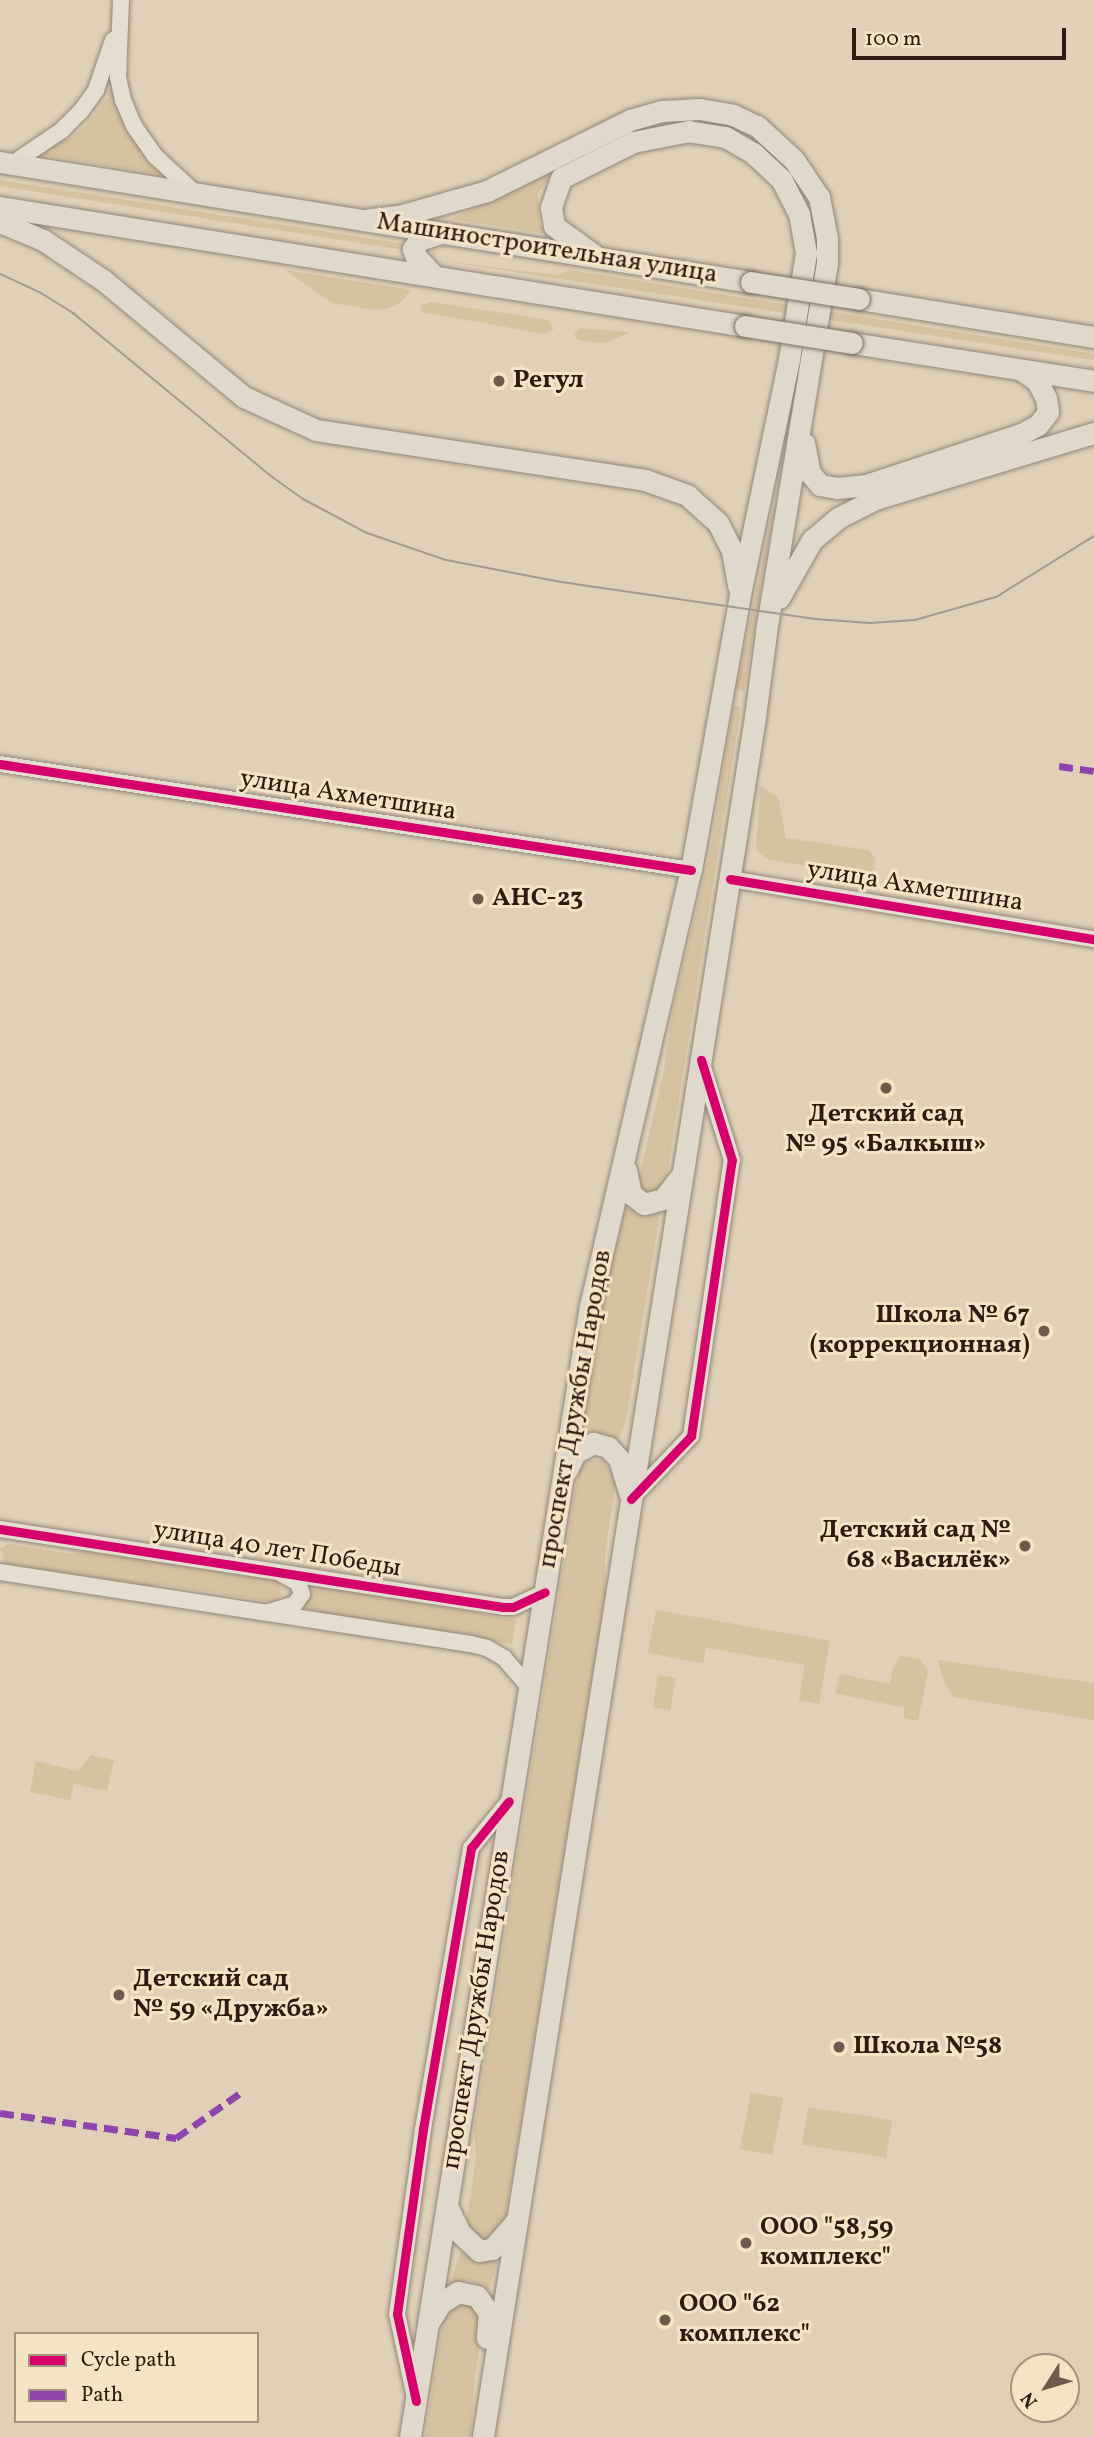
<!DOCTYPE html>
<html>
<head>
<meta charset="utf-8">
<style>
	body { margin:0 }
	#map { position:relative; width:1094px; height:2437px; overflow:hidden; background:#dfd0b7; font-family:Vollkorn,serif }
	div>[style] { position:absolute }
	[style*='--x'] { left:calc(var(--x)*1px); top:calc(var(--y)*1px); width:calc(var(--w)*1px); rotate:calc(var(--a)*1deg) }
	.green>* { inset:0; background:#d6c1a0; transform-origin:0 0 }
	.roads { filter:drop-shadow(0 0 2px #918678) drop-shadow(0 0 2px #918678) }
	.minor>* { height:16px; margin:-8px; padding:0 8px; transform-origin:8px; border-radius:8px; background:#e5ddd0 }
	.major>* { height:21px; margin:-10.5px; padding:0 10.5px; transform-origin:10.5px; border-radius:10.5px; background:#e0d8ca }
	.tram>* { height:2px; margin:-1px; padding:0 1px; transform-origin:1px; border-radius:1px; background:#a39b92 }
	.bridges { filter:drop-shadow(0 0 2px #796e61) drop-shadow(0 0 2px #796e61) }
	.major-bridge>* { height:21px; margin:-10.5px; padding:0 10.5px; transform-origin:10.5px; border-radius:10.5px; background:#e0d8ca }
	.quiet>* { height:7px; margin-top:-3.5px; transform-origin:0; background:repeating-linear-gradient(90deg,#8e44ad 0 14px,transparent 0 21px) }
	.cycleway>* { height:9px; margin:-4.5px; padding:0 4.5px; transform-origin:4.5px; border-radius:4.5px; background:#d6006c }
	.dots>* { width:19px; height:19px; translate:-50% -50%; box-sizing:border-box; border:4px solid #f5e3c6; border-radius:50% }
	span { translate:-50% -50%; white-space:nowrap; text-align:center; line-height:1.15; -webkit-text-stroke:6px #f5e3c6; paint-order:stroke }
	.street-label { font-size:26px; color:#2e1b12 }
	.poi-label { font-size:26px; color:#2e1b12; font-weight:700 }
	.left { translate:0 -50%; text-align:left }
	.right { translate:-100% -50%; text-align:right }
	.legend { position:absolute; left:14px; top:2332px; width:245px; height:91px; box-sizing:border-box; background:#f5e3c6; border:2px solid #a5937e; margin:0; padding:9px 12px; list-style:none; font-size:21px; color:#2e1b12 }
	.legend li { display:flex; align-items:center; gap:14px; height:35px }
	.legend b { width:35px; border:2px solid #a5937e }
	.north { position:absolute; left:1010px; top:2353px; width:70px; height:70px; box-sizing:border-box; background:#f5e3c6; border:2px solid #a5937e; border-radius:50%; rotate:233deg; font-size:19px; font-weight:700; line-height:28px; text-align:center; color:#2e1b12 }
	.north::after { content:''; display:block; margin:auto; width:24px; height:32px; background:#6c5a4c; clip-path:polygon(50% 0,100% 100%,50% 72%,0 100%) }
	.scale { position:absolute; left:852px; top:28px; width:214px; height:32px; box-sizing:border-box; border:4px solid #2e1b12; border-top:0; padding-left:9px; font-size:21px; line-height:24px; white-space:nowrap; color:#2e1b12; -webkit-text-stroke:5px #f5e3c6; paint-order:stroke }
</style>
</head>
<body>
<div id="map">
	<div class="green">
		<div style="clip-path:polygon(115px 72px,165px 175px,35px 154px,72px 137px,85px 126px,108px 97px)"></div>
		<div style="clip-path:polygon(557px 166px,538px 193px,539px 223px,548px 234px,451px 219px)"></div>
		<div style="left:0;top:180px;width:415px;height:6px;rotate:9deg"></div>
		<div style="clip-path:polygon(443px 261px,558px 275px,570px 270px,1094px 354px,1094px 360px)"></div>
		<div style="clip-path:polygon(285px 270px,411px 290px,401px 302px,388px 308px,373px 310px,332px 303px)"></div>
		<div style="clip-path:polygon(432px 302px,548px 320px,554px 329px,545px 334px,421px 312px,421px 305px)"></div>
		<div style="clip-path:polygon(580px 328px,630px 332px,630px 333px,603px 343px,578px 340px,574px 333px)"></div>
		<div style="clip-path:polygon(773px 509px,774px 509px,744px 692px,736px 690px)"></div>
		<div style="clip-path:polygon(737px 706px,741px 708px,667px 1175px,660px 1191px,647px 1194px,637px 1186px,664px 1071px,672px 1014px,711px 848px,733px 707px)"></div>
		<div style="clip-path:polygon(760px 786px,778px 797px,786px 838px,868px 850px,876px 858px,873px 872px,862px 876px,767px 859px,756px 850px)"></div>
		<div style="clip-path:polygon(626px 1207px,645px 1216px,660px 1213px,626px 1421px,615px 1446px,576px 1441px,599px 1315px)"></div>
		<div style="clip-path:polygon(588px 1460px,604px 1460px,616px 1480px,605px 1554px,606px 1590px,504px 2227px,493px 2238px,478px 2239px,468px 2229px,467px 2219px,476px 2158px,474px 2129px,579px 1468px)"></div>
		<div style="clip-path:polygon(8px 1544px,70px 1554px,89px 1551px,275px 1580px,280px 1583px,281px 1594px,272px 1602px,163px 1585px,133px 1586px,6px 1565px,0 1549px)"></div>
		<div style="clip-path:polygon(305px 1583px,516px 1620px,512px 1644px,332px 1617px,302px 1606px)"></div>
		<div style="clip-path:polygon(656px 1610px,830px 1641px,819px 1704px,799px 1700px,805px 1665px,706px 1648px,703px 1663px,648px 1653px)"></div>
		<div style="clip-path:polygon(901px 1656px,920px 1659px,928px 1672px,918px 1721px,903px 1718px,905px 1708px,835px 1693px,840px 1674px,890px 1684px,893px 1668px)"></div>
		<div style="clip-path:polygon(938px 1660px,1094px 1683px,1094px 1720px,953px 1697px,943px 1680px)"></div>
		<div style="left:658px;top:1675px;width:18px;height:33px;rotate:9deg"></div>
		<div style="clip-path:polygon(91px 1755px,114px 1760px,107px 1791px,74px 1784px,70px 1800px,30px 1792px,36px 1761px,78px 1771px)"></div>
		<div style="left:751px;top:2092px;width:33px;height:58px;rotate:11deg"></div>
		<div style="left:808px;top:2107px;width:85px;height:38px;rotate:9deg"></div>
		<div style="clip-path:polygon(461px 2251px,473px 2257px,499px 2255px,489px 2290px,469px 2280px,449px 2285px)"></div>
		<div style="clip-path:polygon(462px 2302px,476px 2306px,483px 2327px,475px 2375px,471px 2437px,425px 2437px,443px 2322px,448px 2310px)"></div>
		<div style="clip-path:polygon(1074px 2381px,1081px 2404px,1036px 2418px,1033px 2409px,1066px 2409px,1066px 2383px)"></div>
	</div>
	<div class="roads">
		<div class="minor">
			<div style="--x:121;--y:0;--w:77;--a:92.2"></div>
			<div style="--x:118;--y:77;--w:24;--a:78"></div>
			<div style="--x:123;--y:100;--w:28;--a:67"></div>
			<div style="--x:134;--y:126;--w:37;--a:55"></div>
			<div style="--x:155;--y:156;--w:54;--a:42.8"></div>
			<div style="--x:12;--y:164;--w:60;--a:-34.2"></div>
			<div style="--x:62;--y:130;--w:27;--a:-45"></div>
			<div style="--x:81;--y:111;--w:26;--a:-54"></div>
			<div style="--x:96;--y:90;--w:53;--a:-71.2"></div>
			<div style="--x:0;--y:764;--w:699;--a:8.72"></div>
			<div style="--x:730;--y:879;--w:369;--a:9.4"></div>
			<div style="--x:631;--y:1499;--w:87;--a:-46.4"></div>
			<div style="--x:691;--y:1436;--w:279;--a:-81.6"></div>
			<div style="--x:732;--y:1160;--w:101;--a:-107.4"></div>
			<div style="--x:0;--y:1529;--w:509;--a:8.81"></div>
			<div style="--x:503;--y:1607;--w:10;--a:0"></div>
			<div style="--x:513;--y:1607;--w:35;--a:-25"></div>
			<div style="--x:0;--y:1572;--w:476;--a:8.7"></div>
			<div style="--x:471;--y:1644;--w:16;--a:14"></div>
			<div style="--x:487;--y:1648;--w:20;--a:30"></div>
			<div style="--x:504;--y:1658;--w:38;--a:49"></div>
			<div style="--x:269;--y:1612;--w:27;--a:-17"></div>
			<div style="--x:295;--y:1604;--w:12;--a:-55"></div>
			<div style="--x:302;--y:1594;--w:12;--a:-110"></div>
			<div style="--x:298;--y:1583;--w:18;--a:-151"></div>
			<div style="--x:414;--y:2393;--w:81;--a:-102.1"></div>
			<div style="--x:397;--y:2314;--w:187;--a:-82"></div>
			<div style="--x:423;--y:2129;--w:285;--a:-80.3"></div>
			<div style="--x:471;--y:1848;--w:60;--a:-51"></div>
		</div>
		<div class="major">
			<div style="--x:0;--y:162;--w:761;--a:9.08"></div>
			<div style="--x:0;--y:207;--w:754;--a:9.08"></div>
			<div style="--x:364;--y:220;--w:38;--a:-7"></div>
			<div style="--x:402;--y:215;--w:88;--a:-15.8"></div>
			<div style="--x:487;--y:191;--w:160;--a:-26.4"></div>
			<div style="--x:630;--y:120;--w:33;--a:-16"></div>
			<div style="--x:662;--y:111;--w:38;--a:-3"></div>
			<div style="--x:700;--y:109;--w:34;--a:10"></div>
			<div style="--x:733;--y:115;--w:26;--a:25"></div>
			<div style="--x:757;--y:126;--w:50;--a:42.6"></div>
			<div style="--x:794;--y:160;--w:45;--a:56"></div>
			<div style="--x:819;--y:197;--w:42;--a:79"></div>
			<div style="--x:827;--y:238;--w:25;--a:90"></div>
			<div style="--x:827;--y:263;--w:375;--a:99.4"></div>
			<div style="--x:766;--y:633;--w:85;--a:97.5"></div>
			<div style="--x:755;--y:717;--w:1741;--a:98.99"></div>
			<div style="--x:0;--y:222;--w:47;--a:22.7"></div>
			<div style="--x:43;--y:240;--w:72;--a:33.7"></div>
			<div style="--x:103;--y:280;--w:183;--a:39.7"></div>
			<div style="--x:244;--y:397;--w:79;--a:24.6"></div>
			<div style="--x:316;--y:430;--w:333;--a:8.6"></div>
			<div style="--x:645;--y:480;--w:45;--a:19.7"></div>
			<div style="--x:687;--y:495;--w:42;--a:42.1"></div>
			<div style="--x:718;--y:523;--w:31;--a:63"></div>
			<div style="--x:732;--y:551;--w:35;--a:80"></div>
			<div style="--x:434;--y:276;--w:26;--a:-133"></div>
			<div style="--x:416;--y:257;--w:9;--a:-111"></div>
			<div style="--x:413;--y:249;--w:11;--a:-56"></div>
			<div style="--x:419;--y:240;--w:22;--a:-18"></div>
			<div style="--x:859;--y:299;--w:238;--a:9.2"></div>
			<div style="--x:852;--y:343;--w:245;--a:8.9"></div>
			<div style="--x:804;--y:443;--w:31;--a:79"></div>
			<div style="--x:810;--y:473;--w:16;--a:50"></div>
			<div style="--x:820;--y:485;--w:17;--a:10"></div>
			<div style="--x:837;--y:488;--w:29;--a:-6"></div>
			<div style="--x:866;--y:485;--w:163;--a:-18.2"></div>
			<div style="--x:1021;--y:434;--w:19;--a:-28"></div>
			<div style="--x:1038;--y:425;--w:16;--a:-52"></div>
			<div style="--x:1048;--y:412;--w:14;--a:-98"></div>
			<div style="--x:1046;--y:398;--w:19;--a:-118"></div>
			<div style="--x:1037;--y:381;--w:19;--a:-145"></div>
			<div style="--x:779;--y:598;--w:67;--a:-60.4"></div>
			<div style="--x:812;--y:540;--w:34;--a:-40"></div>
			<div style="--x:838;--y:518;--w:42;--a:-27.2"></div>
			<div style="--x:875;--y:499;--w:229;--a:-16.8"></div>
			<div style="--x:626;--y:1170;--w:25;--a:78"></div>
			<div style="--x:631;--y:1194;--w:16;--a:38"></div>
			<div style="--x:644;--y:1204;--w:20;--a:-15"></div>
			<div style="--x:663;--y:1199;--w:29;--a:-52"></div>
			<div style="--x:567;--y:1470;--w:19;--a:-65"></div>
			<div style="--x:575;--y:1453;--w:21;--a:-29"></div>
			<div style="--x:593;--y:1443;--w:16;--a:15"></div>
			<div style="--x:608;--y:1447;--w:16;--a:47"></div>
			<div style="--x:619;--y:1459;--w:37;--a:73"></div>
			<div style="--x:447;--y:2206;--w:30;--a:64"></div>
			<div style="--x:460;--y:2233;--w:26;--a:43"></div>
			<div style="--x:479;--y:2251;--w:13;--a:-9"></div>
			<div style="--x:492;--y:2249;--w:37;--a:-49"></div>
			<div style="--x:429;--y:2322;--w:22;--a:-58"></div>
			<div style="--x:441;--y:2303;--w:20;--a:-33"></div>
			<div style="--x:458;--y:2292;--w:19;--a:12"></div>
			<div style="--x:477;--y:2296;--w:21;--a:55"></div>
			<div style="--x:489;--y:2313;--w:25;--a:95"></div>
			<div style="--x:410;--y:2437;--w:1145;--a:-80.96"></div>
			<div style="--x:590;--y:1306;--w:448;--a:-77"></div>
			<div style="--x:691;--y:870;--w:280;--a:-79.9"></div>
			<div style="--x:740;--y:594;--w:240;--a:-78.2"></div>
			<div style="--x:789;--y:359;--w:107;--a:-80.9"></div>
			<div style="--x:806;--y:253;--w:40;--a:-100"></div>
			<div style="--x:799;--y:214;--w:38;--a:-117"></div>
			<div style="--x:782;--y:180;--w:40;--a:-137"></div>
			<div style="--x:753;--y:153;--w:32;--a:-150"></div>
			<div style="--x:725;--y:137;--w:36;--a:-171"></div>
			<div style="--x:689;--y:131;--w:57;--a:168.9"></div>
			<div style="--x:633;--y:142;--w:80;--a:153.4"></div>
			<div style="--x:561;--y:178;--w:31;--a:109"></div>
			<div style="--x:551;--y:207;--w:19;--a:81"></div>
			<div style="--x:554;--y:226;--w:53;--a:35.8"></div>
		</div>
	</div>
	<div class="tram">
		<div style="--x:0;--y:274;--w:45;--a:24.9"></div>
		<div style="--x:41;--y:293;--w:38;--a:32"></div>
		<div style="--x:73;--y:313;--w:253;--a:39.5"></div>
		<div style="--x:268;--y:474;--w:43;--a:35.5"></div>
		<div style="--x:303;--y:499;--w:72;--a:28"></div>
		<div style="--x:367;--y:533;--w:83;--a:18.9"></div>
		<div style="--x:446;--y:560;--w:117;--a:10.8"></div>
		<div style="--x:561;--y:582;--w:257;--a:8.3"></div>
		<div style="--x:815;--y:619;--w:55;--a:4.2"></div>
		<div style="--x:870;--y:623;--w:45;--a:-3.8"></div>
		<div style="--x:915;--y:620;--w:84;--a:-15.9"></div>
		<div style="--x:996;--y:597;--w:115;--a:-31.9"></div>
	</div>
	<div class="bridges">
		<div class="major-bridge">
			<div style="--x:751;--y:282;--w:109;--a:8.9"></div>
			<div style="--x:745;--y:326;--w:108;--a:9"></div>
		</div>
	</div>
	<div class="quiet">
		<div style="--x:1059;--y:766;--w:35;--a:8"></div>
		<div style="--x:0;--y:2113;--w:178;--a:8.1"></div>
		<div style="--x:176;--y:2138;--w:80;--a:-34.9"></div>
	</div>
	<div class="cycleway">
		<div style="--x:0;--y:764;--w:699;--a:8.72"></div>
		<div style="--x:730;--y:879;--w:369;--a:9.4"></div>
		<div style="--x:631;--y:1499;--w:87;--a:-46.4"></div>
		<div style="--x:691;--y:1436;--w:279;--a:-81.6"></div>
		<div style="--x:732;--y:1160;--w:105;--a:-107.2"></div>
		<div style="--x:0;--y:1529;--w:509;--a:8.81"></div>
		<div style="--x:503;--y:1607;--w:10;--a:0"></div>
		<div style="--x:513;--y:1607;--w:35;--a:-25"></div>
		<div style="--x:416;--y:2401;--w:89;--a:-102.3"></div>
		<div style="--x:397;--y:2314;--w:187;--a:-82"></div>
		<div style="--x:423;--y:2129;--w:285;--a:-80.3"></div>
		<div style="--x:471;--y:1848;--w:60;--a:-51"></div>
	</div>
	<div class="dots">
		<div style="left:499px;top:381px;background:#6c5a4c"></div>
		<div style="left:478px;top:899px;background:#6c5a4c"></div>
		<div style="left:886px;top:1088px;background:#6c5a4c"></div>
		<div style="left:1044px;top:1331px;background:#6c5a4c"></div>
		<div style="left:1025px;top:1546px;background:#6c5a4c"></div>
		<div style="left:119px;top:1995px;background:#6c5a4c"></div>
		<div style="left:839px;top:2047px;background:#6c5a4c"></div>
		<div style="left:746px;top:2243px;background:#6c5a4c"></div>
		<div style="left:665px;top:2320px;background:#6c5a4c"></div>
	</div>
	<div class="street-label">
		<span style="left:547px;top:249px;rotate:9deg">Машиностроительная улица</span>
		<span style="left:348px;top:796px;rotate:9deg">улица Ахметшина</span>
		<span style="left:915px;top:887px;rotate:9deg">улица Ахметшина</span>
		<span style="left:576px;top:1409px;rotate:-80deg">проспект Дружбы Народов</span>
		<span style="left:277px;top:1550px;rotate:9deg">улица 40 лет Победы</span>
		<span style="left:477px;top:2010px;rotate:-81deg">проспект Дружбы Народов</span>
	</div>
	<div class="poi-label">
		<span class="left" style="left:513px;top:381px">Регул</span>
		<span class="left" style="left:492px;top:899px">АНС-23</span>
		<span style="left:886px;top:1130px">Детский сад<br>№ 95 «Балкыш»</span>
		<span class="right" style="left:1030px;top:1331px">Школа № 67<br>(коррекционная)</span>
		<span class="right" style="left:1011px;top:1546px">Детский сад №<br>68 «Василёк»</span>
		<span class="left" style="left:133px;top:1995px">Детский сад<br>№ 59 «Дружба»</span>
		<span class="left" style="left:853px;top:2047px">Школа №58</span>
		<span class="left" style="left:760px;top:2243px">ООО "58,59<br>комплекс"</span>
		<span class="left" style="left:679px;top:2320px">ООО "62<br>комплекс"</span>
	</div>
	<ul class="legend">
	<li><b style="height:9px;background:#d6006c"></b>Cycle path</li>
	<li><b style="height:9px;background:#8e44ad"></b>Path</li>
	</ul>
	<div class="north">N</div>
	<div class="scale">100 m</div>
</div>
</body>
</html>
